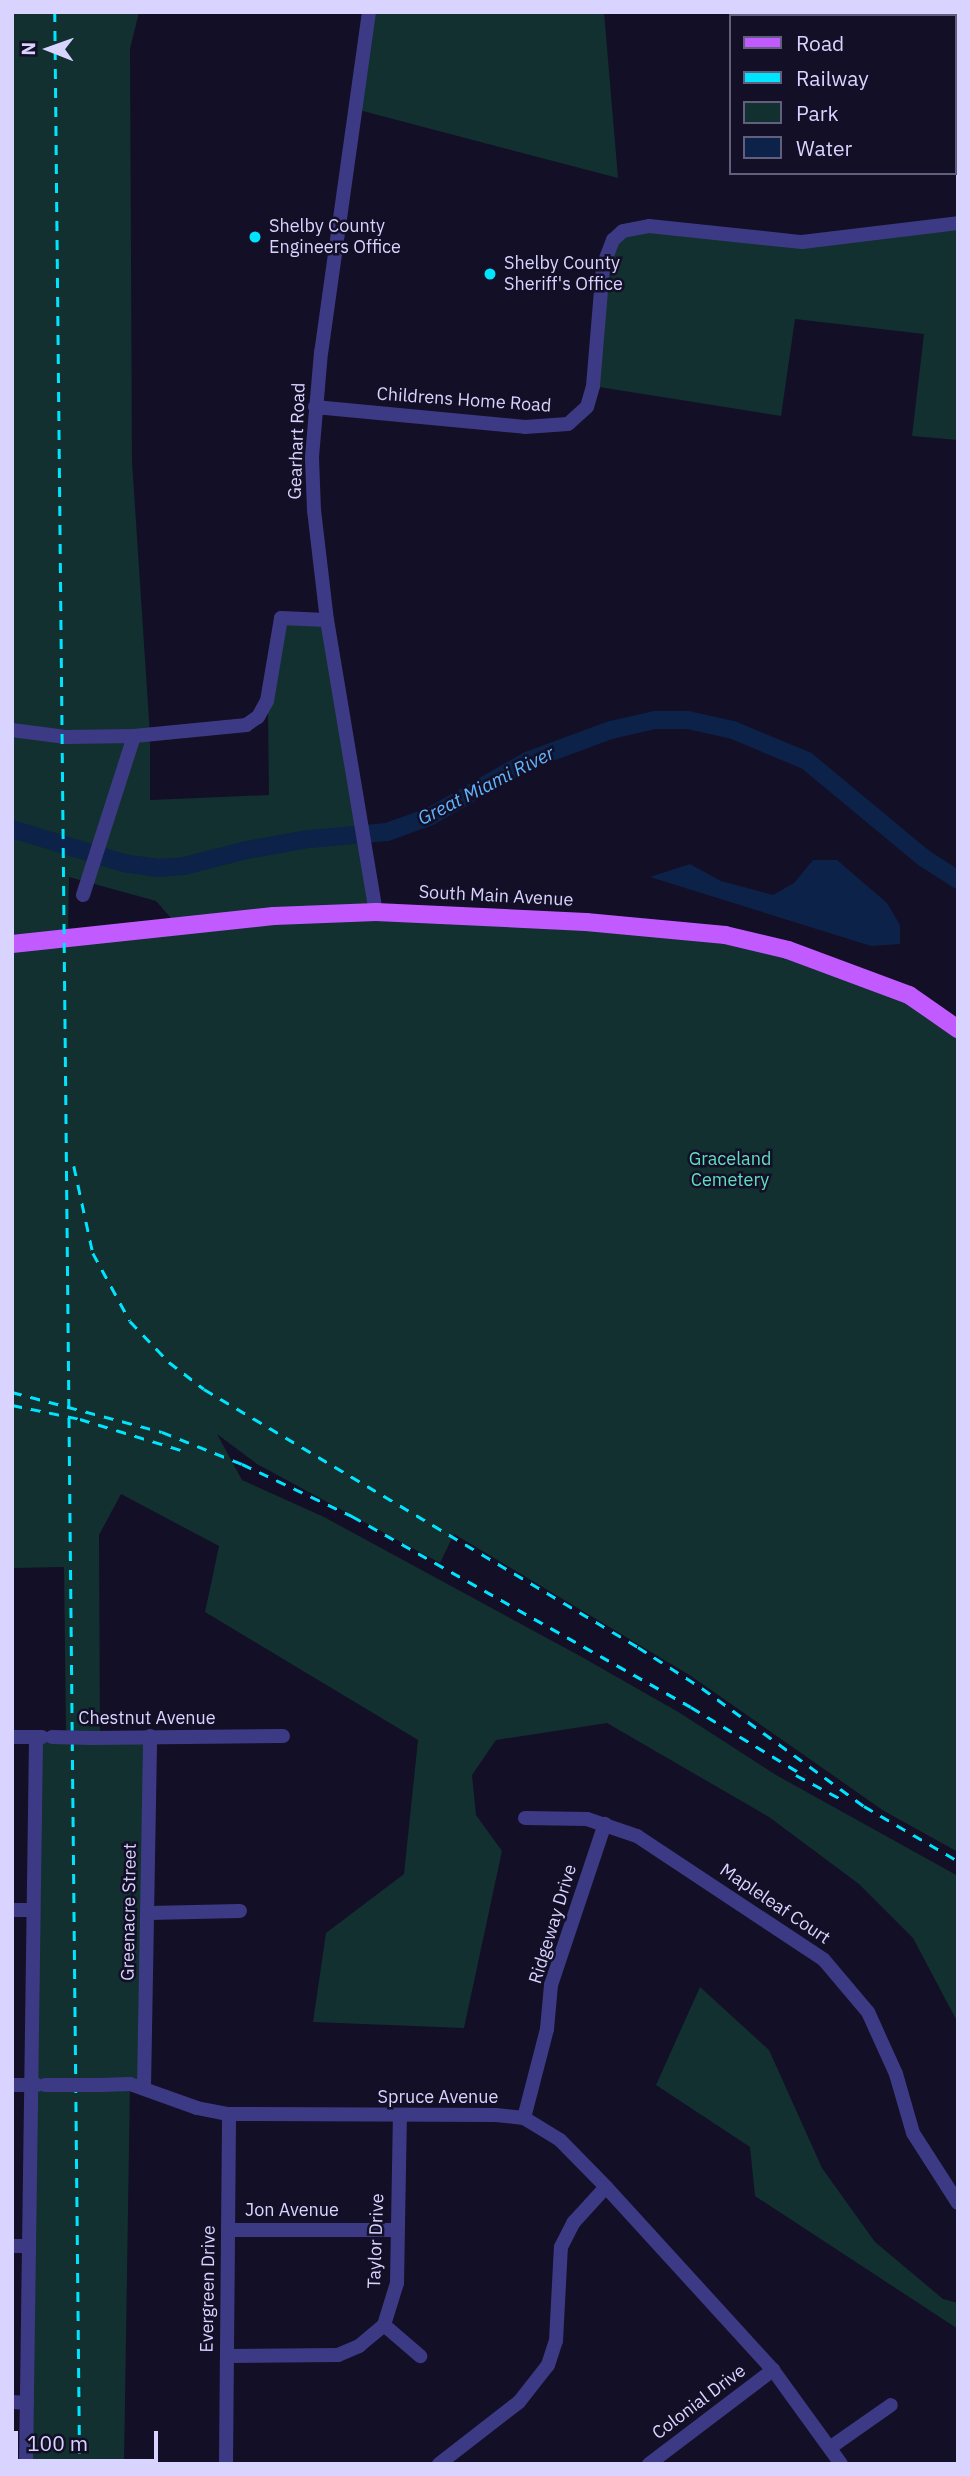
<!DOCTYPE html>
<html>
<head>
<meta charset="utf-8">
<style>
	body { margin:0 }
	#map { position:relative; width:970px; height:2476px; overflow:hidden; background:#130f26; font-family:"IBM Plex Sans",sans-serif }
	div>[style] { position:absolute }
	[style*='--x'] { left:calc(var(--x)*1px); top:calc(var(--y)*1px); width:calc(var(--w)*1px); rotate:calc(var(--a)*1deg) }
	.green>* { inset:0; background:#12302f }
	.water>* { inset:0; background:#0c2248 }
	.river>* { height:18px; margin:-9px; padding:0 9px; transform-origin:9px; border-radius:9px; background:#0c2248 }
	.minor>* { height:14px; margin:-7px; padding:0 7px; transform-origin:7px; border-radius:7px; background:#3d3a85 }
	.major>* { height:18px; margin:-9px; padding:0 9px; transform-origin:9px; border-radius:9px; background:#c25bff }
	.rail>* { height:2.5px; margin-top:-1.25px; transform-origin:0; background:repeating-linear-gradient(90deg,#00e5ff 0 10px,transparent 0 19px) }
	.minor-bridge>* { height:14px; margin:-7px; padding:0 7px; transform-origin:7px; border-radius:7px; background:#3d3a85 }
	.dots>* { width:19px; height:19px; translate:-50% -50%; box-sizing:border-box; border:4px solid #130f26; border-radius:50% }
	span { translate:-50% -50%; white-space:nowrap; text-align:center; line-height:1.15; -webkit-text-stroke:5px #130f26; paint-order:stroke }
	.poi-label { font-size:18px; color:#d9d4ff }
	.left { translate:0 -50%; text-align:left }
	.street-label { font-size:18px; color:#d9d4ff }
	.park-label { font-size:18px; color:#5fe0c0 }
	.water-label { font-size:19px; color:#62b6ff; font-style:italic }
	.frame { position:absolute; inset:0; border:14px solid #d9d4ff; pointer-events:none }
	.legend { position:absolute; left:729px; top:14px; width:228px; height:161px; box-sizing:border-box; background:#130f26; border:2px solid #625e7d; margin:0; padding:9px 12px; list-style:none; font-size:21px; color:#d9d4ff }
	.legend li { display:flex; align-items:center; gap:14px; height:35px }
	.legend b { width:35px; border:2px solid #625e7d }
	.north { position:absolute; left:14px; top:14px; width:70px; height:70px; -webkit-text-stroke:5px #130f26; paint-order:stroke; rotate:271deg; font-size:19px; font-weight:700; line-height:28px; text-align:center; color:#d9d4ff }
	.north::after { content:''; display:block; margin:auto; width:24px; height:32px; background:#d9d4ff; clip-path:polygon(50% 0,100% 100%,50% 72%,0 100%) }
	.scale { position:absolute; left:14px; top:2431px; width:144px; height:32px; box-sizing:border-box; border:4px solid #d9d4ff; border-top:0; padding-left:9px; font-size:21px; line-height:24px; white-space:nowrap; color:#d9d4ff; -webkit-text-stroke:5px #130f26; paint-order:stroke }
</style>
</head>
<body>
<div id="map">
	<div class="green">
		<div style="clip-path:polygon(evenodd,12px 12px,139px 12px,130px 49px,132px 461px,150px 735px,150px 800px,269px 795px,268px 711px,287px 620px,327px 620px,376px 912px,725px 935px,909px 995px,958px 1029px,958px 1852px,884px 1811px,691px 1676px,454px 1534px,440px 1563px,257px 1464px,217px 1434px,242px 1480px,324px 1517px,580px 1656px,680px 1713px,776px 1775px,958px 1876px,958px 2023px,913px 1938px,859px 1884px,769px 1817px,607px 1723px,496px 1740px,472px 1775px,476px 1815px,502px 1851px,464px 2028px,313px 2022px,326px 1933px,404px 1874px,418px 1740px,205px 1612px,219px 1546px,121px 1494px,99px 1535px,100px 1737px,150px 1736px,144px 2088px,130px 2085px,124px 2464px,26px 2464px,36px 1737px,66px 1737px,64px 1567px,12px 1568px,12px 12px,69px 877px,156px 901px,177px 925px,68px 937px,69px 877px)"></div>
		<div style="clip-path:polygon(369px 12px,604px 12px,618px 178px,355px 109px)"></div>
		<div style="clip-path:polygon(958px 223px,958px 440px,912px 436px,924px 334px,795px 319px,781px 416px,593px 386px,603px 266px,623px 231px,802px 242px)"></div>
		<div style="clip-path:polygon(700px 1987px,769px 2050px,822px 2168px,875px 2242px,943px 2299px,958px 2303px,958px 2329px,755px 2196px,750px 2147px,656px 2085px)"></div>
	</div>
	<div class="water">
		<div style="clip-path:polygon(813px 860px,837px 860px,887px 903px,900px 925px,900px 944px,871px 946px,650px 877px,690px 864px,721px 881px,773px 895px,794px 883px)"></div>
	</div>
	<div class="river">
		<div style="--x:12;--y:829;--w:116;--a:17"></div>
		<div style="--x:123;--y:863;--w:34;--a:8"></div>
		<div style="--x:157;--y:868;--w:27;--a:-4"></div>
		<div style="--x:184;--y:866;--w:65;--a:-14.3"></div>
		<div style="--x:247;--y:850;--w:63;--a:-10.1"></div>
		<div style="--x:309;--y:839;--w:78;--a:-5.1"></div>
		<div style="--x:387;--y:832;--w:45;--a:-19.7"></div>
		<div style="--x:429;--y:817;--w:113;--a:-29.7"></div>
		<div style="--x:527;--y:761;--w:90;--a:-20.3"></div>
		<div style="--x:611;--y:730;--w:45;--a:-12.8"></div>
		<div style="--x:655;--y:720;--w:33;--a:0"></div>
		<div style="--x:688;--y:720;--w:46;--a:12.5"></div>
		<div style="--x:733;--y:730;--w:80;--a:22.7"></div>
		<div style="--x:807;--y:761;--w:152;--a:39.7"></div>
		<div style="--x:924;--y:858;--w:40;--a:32.9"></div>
	</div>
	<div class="minor">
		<div style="--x:369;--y:12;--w:343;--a:98"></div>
		<div style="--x:321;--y:352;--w:106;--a:94.9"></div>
		<div style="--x:312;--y:458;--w:52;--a:87.8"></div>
		<div style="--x:314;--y:510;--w:111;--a:83.3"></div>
		<div style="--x:327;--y:620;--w:296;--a:80.5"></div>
		<div style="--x:315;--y:407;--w:211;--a:5.4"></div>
		<div style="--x:525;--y:427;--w:43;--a:-4"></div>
		<div style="--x:568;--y:424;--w:25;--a:-42"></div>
		<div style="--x:587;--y:407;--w:22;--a:-74"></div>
		<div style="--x:593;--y:386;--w:120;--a:-85.2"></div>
		<div style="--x:603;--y:266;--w:28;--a:-69"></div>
		<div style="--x:613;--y:240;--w:13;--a:-42"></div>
		<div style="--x:623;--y:231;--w:26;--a:-11"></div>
		<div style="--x:649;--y:226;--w:154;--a:6"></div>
		<div style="--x:802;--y:242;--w:157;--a:-6.9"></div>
		<div style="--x:12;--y:730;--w:54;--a:7.4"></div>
		<div style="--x:66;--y:737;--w:68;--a:-0.8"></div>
		<div style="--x:134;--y:736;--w:113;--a:-5.6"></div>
		<div style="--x:246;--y:725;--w:14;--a:-34"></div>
		<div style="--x:258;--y:717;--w:18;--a:-61"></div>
		<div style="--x:267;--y:701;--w:84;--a:-80.4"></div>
		<div style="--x:281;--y:618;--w:46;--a:2.5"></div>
		<div style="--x:83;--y:895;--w:167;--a:-72.2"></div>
		<div style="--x:12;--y:1737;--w:30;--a:0"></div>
		<div style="--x:92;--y:1738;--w:191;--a:-0.6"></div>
		<div style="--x:525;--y:1818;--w:62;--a:0.9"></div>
		<div style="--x:587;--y:1819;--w:53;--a:18.8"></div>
		<div style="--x:637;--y:1836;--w:224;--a:33.5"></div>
		<div style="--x:824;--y:1960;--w:68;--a:49.8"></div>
		<div style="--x:868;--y:2012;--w:68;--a:65.7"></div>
		<div style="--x:896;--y:2074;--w:61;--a:73.9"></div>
		<div style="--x:913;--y:2133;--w:83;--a:57.3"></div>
		<div style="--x:12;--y:1910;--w:21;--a:0"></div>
		<div style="--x:149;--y:1913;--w:91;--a:-1.3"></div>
		<div style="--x:12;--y:2085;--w:25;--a:0"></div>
		<div style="--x:100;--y:2085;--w:30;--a:-2"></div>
		<div style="--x:130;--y:2084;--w:71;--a:19.7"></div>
		<div style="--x:197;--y:2108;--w:33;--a:11"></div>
		<div style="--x:229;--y:2114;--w:267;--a:0.2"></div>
		<div style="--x:496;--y:2115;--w:28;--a:6"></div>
		<div style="--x:524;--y:2118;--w:42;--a:31.4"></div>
		<div style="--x:560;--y:2140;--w:66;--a:45.6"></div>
		<div style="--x:606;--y:2187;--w:248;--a:47.6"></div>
		<div style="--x:773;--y:2370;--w:116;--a:54.1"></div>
		<div style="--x:144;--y:2088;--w:352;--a:-89"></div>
		<div style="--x:524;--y:2118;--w:92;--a:-75.5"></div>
		<div style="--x:547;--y:2029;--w:44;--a:-84.8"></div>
		<div style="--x:551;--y:1985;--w:170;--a:-71.5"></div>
		<div style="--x:229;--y:2230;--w:167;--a:0"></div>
		<div style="--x:12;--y:2246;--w:16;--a:0"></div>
		<div style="--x:384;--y:2325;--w:48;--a:40.7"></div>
		<div style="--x:227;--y:2356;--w:111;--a:-0.5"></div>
		<div style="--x:338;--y:2355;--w:23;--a:-23"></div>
		<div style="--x:359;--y:2346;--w:33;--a:-40"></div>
		<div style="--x:384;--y:2325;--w:44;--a:-72.8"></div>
		<div style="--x:397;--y:2283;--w:167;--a:-89"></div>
		<div style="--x:12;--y:2402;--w:15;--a:4"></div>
		<div style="--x:831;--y:2447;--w:73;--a:-35"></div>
		<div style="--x:26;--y:2464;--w:727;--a:-89.21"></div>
		<div style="--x:226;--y:2464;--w:350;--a:-89.5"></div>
		<div style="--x:439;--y:2464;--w:101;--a:-37.8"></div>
		<div style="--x:519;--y:2402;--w:47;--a:-51.9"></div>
		<div style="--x:548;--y:2365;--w:25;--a:-72"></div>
		<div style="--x:556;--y:2341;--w:94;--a:-87"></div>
		<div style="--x:561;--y:2247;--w:28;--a:-63"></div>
		<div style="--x:574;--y:2222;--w:47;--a:-47.6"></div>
		<div style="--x:649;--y:2464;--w:156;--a:-37.2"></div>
	</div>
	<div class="major">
		<div style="--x:12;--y:944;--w:263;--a:-6.1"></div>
		<div style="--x:274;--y:916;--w:102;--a:-2.2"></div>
		<div style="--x:376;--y:912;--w:210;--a:2.7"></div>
		<div style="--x:586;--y:922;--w:140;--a:5.3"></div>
		<div style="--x:725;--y:935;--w:65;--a:13.4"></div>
		<div style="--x:788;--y:950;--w:129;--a:20.4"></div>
		<div style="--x:909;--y:995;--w:60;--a:34.8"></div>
	</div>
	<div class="rail">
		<div style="--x:55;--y:12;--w:2452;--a:89.42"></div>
		<div style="--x:74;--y:1166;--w:89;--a:77.7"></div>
		<div style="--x:93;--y:1253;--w:77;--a:61.4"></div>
		<div style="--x:130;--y:1321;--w:57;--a:46.4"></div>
		<div style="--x:169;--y:1362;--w:44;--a:37.6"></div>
		<div style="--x:204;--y:1389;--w:505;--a:30.73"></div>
		<div style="--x:638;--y:1647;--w:76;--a:32.6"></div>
		<div style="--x:702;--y:1688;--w:200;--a:36.1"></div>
		<div style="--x:864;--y:1806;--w:109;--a:30.3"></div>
		<div style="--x:12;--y:1392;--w:155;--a:14.9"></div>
		<div style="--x:162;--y:1432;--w:86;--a:21.8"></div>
		<div style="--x:242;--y:1464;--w:122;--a:25.3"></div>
		<div style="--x:352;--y:1516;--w:389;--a:29.4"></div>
		<div style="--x:691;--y:1707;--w:133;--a:31.2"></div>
		<div style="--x:12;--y:1405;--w:69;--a:11.6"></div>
		<div style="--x:80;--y:1419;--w:106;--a:17.1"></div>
		<div style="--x:796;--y:1775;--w:49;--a:28.1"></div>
	</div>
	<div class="minor-bridge">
		<div style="--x:52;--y:1737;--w:40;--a:1.4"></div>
		<div style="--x:45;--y:2085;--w:55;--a:0"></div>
	</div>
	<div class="dots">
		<div style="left:255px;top:237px;background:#00e5ff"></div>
		<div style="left:490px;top:274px;background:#00e5ff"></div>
	</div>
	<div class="poi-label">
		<span class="left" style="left:269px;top:237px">Shelby County<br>Engineers Office</span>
		<span class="left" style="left:504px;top:274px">Shelby County<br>Sheriff's Office</span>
	</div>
	<div class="street-label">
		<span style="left:464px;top:400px;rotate:4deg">Childrens Home Road</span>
		<span style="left:297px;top:441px;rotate:-88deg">Gearhart Road</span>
		<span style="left:496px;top:896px;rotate:3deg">South Main Avenue</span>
		<span style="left:147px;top:1718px">Chestnut Avenue</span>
		<span style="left:775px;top:1904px;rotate:34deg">Mapleleaf Court</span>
		<span style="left:129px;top:1912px;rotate:-89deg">Greenacre Street</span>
		<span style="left:553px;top:1924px;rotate:-73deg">Ridgeway Drive</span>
		<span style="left:438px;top:2097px">Spruce Avenue</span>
		<span style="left:292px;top:2210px">Jon Avenue</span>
		<span style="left:376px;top:2241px;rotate:-88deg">Taylor Drive</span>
		<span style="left:208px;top:2289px;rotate:-89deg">Evergreen Drive</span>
		<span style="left:699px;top:2402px;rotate:-37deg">Colonial Drive</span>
	</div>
	<div class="park-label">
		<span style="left:730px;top:1170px">Graceland<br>Cemetery</span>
	</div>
	<div class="water-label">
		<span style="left:486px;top:786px;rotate:-27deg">Great Miami River</span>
	</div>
	<div class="frame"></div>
	<ul class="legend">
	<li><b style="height:9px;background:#c25bff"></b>Road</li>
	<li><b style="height:9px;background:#00e5ff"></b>Railway</li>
	<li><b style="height:19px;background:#12302f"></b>Park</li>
	<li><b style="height:19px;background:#0c2248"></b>Water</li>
	</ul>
	<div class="north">N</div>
	<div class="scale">100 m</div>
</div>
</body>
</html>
